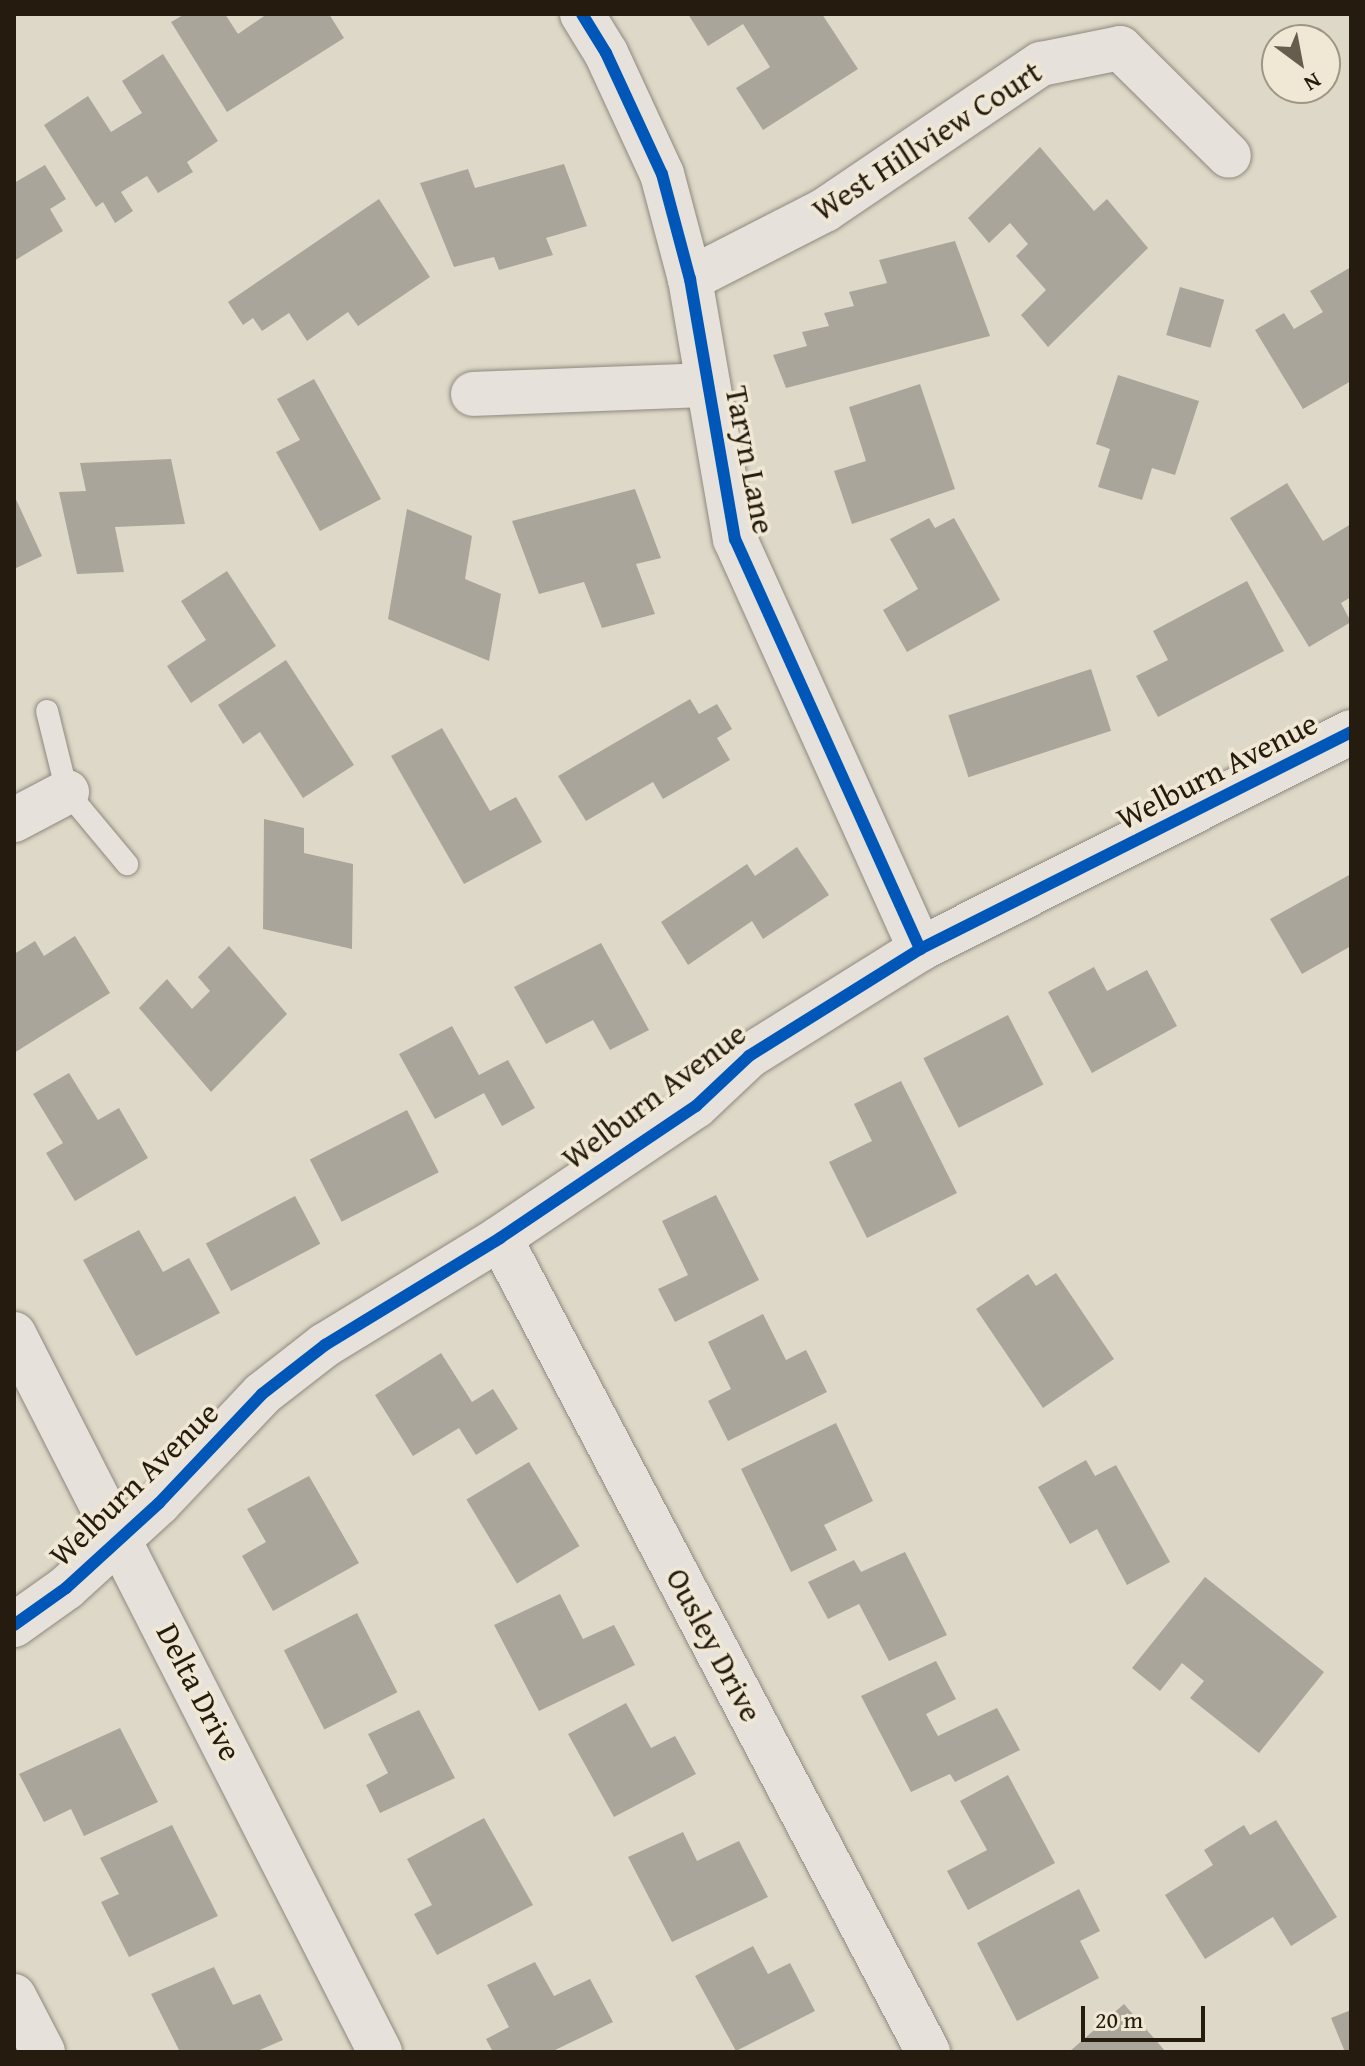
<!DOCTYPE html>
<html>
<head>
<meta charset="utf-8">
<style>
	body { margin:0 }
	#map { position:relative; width:1365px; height:2066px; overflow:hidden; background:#ded8c8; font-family:"Gentium Book Plus",serif }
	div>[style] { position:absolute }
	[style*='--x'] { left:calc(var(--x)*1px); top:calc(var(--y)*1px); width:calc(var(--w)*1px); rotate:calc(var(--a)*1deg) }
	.building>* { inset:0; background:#aaa59a; transform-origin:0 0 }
	.roads { filter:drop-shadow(0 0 2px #8e897f) drop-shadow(0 0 2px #8e897f) }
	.lane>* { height:22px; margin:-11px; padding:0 11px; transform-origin:11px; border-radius:11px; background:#e6e2db }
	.street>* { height:44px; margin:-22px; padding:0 22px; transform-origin:22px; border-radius:22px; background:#e6e2db }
	.secondary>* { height:44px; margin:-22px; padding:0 22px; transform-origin:22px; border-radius:22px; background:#e6e2db }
	.cycleway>* { height:12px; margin:-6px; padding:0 6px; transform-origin:6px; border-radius:6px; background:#0057b8 }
	span { translate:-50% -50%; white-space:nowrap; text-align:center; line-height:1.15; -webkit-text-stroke:7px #f0e8d5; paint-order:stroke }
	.street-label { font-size:32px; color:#251b0e }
	.frame { position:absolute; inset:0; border:16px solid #251b0e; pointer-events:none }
	.north { position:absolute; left:1261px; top:24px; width:80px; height:80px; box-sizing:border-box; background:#f0e8d5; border:2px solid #9f9685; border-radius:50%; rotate:148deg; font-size:22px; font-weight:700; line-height:32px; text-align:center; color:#251b0e }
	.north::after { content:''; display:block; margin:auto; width:28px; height:36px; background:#665d4f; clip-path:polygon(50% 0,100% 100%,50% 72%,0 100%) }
	.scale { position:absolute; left:1081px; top:2006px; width:124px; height:36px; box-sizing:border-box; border:4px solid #251b0e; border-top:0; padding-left:10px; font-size:24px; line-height:28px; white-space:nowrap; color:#251b0e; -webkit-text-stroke:6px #f0e8d5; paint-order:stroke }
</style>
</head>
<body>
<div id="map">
	<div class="building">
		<div style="clip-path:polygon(185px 14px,225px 14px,238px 34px,267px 14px,329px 14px,344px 38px,227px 112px,171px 22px)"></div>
		<div style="clip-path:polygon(688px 14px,822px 14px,858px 69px,763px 130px,736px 88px,770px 67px,743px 24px,708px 46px)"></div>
		<div style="clip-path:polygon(163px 54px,218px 141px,187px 162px,193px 172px,158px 193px,147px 176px,121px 192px,133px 211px,115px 223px,103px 202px,96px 207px,44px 125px,88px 96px,111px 132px,142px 113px,122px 81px)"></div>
		<div style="clip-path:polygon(1040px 147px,1094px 211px,1107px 199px,1148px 248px,1048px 347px,1021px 315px,1046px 290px,1016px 256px,1028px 244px,1010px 223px,989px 243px,968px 218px)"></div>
		<div style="clip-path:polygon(564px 164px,587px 226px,546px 238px,553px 255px,499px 270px,494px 257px,454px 267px,420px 183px,468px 169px,475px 188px)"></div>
		<div style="clip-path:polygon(45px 165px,66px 199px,50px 209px,63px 231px,14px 261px,14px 183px)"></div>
		<div style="clip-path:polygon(379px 199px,430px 277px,358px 326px,348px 312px,307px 341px,289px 313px,262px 331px,253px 318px,243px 325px,228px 302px)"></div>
		<div style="clip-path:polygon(955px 241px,990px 336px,786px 388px,773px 355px,807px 346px,802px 332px,829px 326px,824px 313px,854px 306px,849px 292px,887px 283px,879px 260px)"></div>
		<div style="clip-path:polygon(1351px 267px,1351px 381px,1303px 409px,1255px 330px,1284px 313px,1294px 329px,1323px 312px,1310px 291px)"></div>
		<div style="left:1180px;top:287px;width:46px;height:50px;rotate:16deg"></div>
		<div style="clip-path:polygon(1118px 375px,1199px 401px,1175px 475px,1152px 468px,1142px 500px,1098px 487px,1110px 449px,1096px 444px)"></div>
		<div style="clip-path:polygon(314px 379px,381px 499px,320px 531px,276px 452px,300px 440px,277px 399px)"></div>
		<div style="clip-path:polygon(920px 384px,955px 489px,852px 524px,834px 471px,866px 461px,849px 407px)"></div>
		<div style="clip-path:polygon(171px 459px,185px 524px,115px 527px,124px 572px,77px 574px,59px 492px,86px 491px,80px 463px)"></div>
		<div style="clip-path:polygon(1287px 483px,1323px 541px,1351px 524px,1351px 597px,1341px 603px,1351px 622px,1309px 647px,1230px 518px)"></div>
		<div style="clip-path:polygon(635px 489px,661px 558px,636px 564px,655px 614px,602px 628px,584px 582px,539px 594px,512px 521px)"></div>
		<div style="clip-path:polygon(14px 495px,42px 556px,14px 569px)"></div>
		<div style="clip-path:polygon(407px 509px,472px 536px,465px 579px,501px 594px,489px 661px,388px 619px)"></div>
		<div style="clip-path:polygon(929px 518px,935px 528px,954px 518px,1000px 600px,907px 652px,883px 610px,918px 589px,890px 539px)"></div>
		<div style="clip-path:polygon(227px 571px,276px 646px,191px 703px,167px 666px,206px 640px,181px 601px)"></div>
		<div style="clip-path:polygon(1247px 581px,1284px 651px,1158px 717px,1136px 676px,1168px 660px,1153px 631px)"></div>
		<div style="clip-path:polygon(286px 660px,354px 765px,303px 798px,260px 732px,243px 744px,218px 705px)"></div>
		<div style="left:1091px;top:669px;width:65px;height:150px;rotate:72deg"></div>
		<div style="clip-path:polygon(690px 699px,699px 714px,717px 704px,732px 729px,717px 738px,730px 760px,663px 799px,653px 782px,586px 821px,558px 776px)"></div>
		<div style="clip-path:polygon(442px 728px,490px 811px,516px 797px,542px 842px,464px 884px,391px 756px)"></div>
		<div style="clip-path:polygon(264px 819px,304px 828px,304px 853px,353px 864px,352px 949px,263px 929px)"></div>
		<div style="clip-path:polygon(797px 847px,829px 895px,763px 939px,752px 921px,688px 965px,661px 922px,747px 864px,755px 876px)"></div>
		<div style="clip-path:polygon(1351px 874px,1351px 946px,1302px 974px,1270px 919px)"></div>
		<div style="clip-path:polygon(75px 936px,110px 993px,14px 1053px,14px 954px,35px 941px,44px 956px)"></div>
		<div style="clip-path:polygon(601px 943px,649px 1030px,610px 1050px,593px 1020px,546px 1044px,514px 987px)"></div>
		<div style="clip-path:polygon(229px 946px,287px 1014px,211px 1092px,139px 1008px,167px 979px,192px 1009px,210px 991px,198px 977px)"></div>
		<div style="clip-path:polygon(1094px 967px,1107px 991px,1147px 970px,1177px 1026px,1092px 1073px,1048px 992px)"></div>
		<div style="left:1008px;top:1015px;width:78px;height:95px;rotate:63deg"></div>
		<div style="clip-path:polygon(452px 1026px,479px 1075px,508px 1060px,535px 1108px,502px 1126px,484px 1093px,435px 1119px,399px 1054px)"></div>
		<div style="clip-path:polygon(69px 1073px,98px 1120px,119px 1108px,148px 1158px,75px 1201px,46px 1153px,63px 1143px,33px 1094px)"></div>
		<div style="clip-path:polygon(901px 1081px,957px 1193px,867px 1238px,829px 1162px,872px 1141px,854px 1104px)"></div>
		<div style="left:407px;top:1110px;width:70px;height:109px;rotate:63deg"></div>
		<div style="clip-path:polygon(716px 1195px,759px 1280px,675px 1322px,658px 1289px,688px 1275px,662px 1221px)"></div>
		<div style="left:295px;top:1196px;width:54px;height:101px;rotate:62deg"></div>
		<div style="clip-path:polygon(139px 1230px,163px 1272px,189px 1258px,220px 1313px,136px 1356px,83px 1260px)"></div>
		<div style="clip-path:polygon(1056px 1273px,1114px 1359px,1043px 1408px,976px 1309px,1028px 1274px,1036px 1286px)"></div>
		<div style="clip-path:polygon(763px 1314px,786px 1360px,806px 1350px,827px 1392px,728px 1441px,708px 1401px,731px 1389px,708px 1342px)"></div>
		<div style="clip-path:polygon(441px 1353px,472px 1402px,493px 1389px,518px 1429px,476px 1455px,459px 1428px,413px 1456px,375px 1395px)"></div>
		<div style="clip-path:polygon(836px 1423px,873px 1501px,824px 1525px,837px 1550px,791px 1572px,741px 1469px)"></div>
		<div style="clip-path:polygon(1086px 1460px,1095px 1476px,1116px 1465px,1170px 1562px,1127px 1585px,1097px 1529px,1070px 1544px,1038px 1487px)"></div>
		<div style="left:529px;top:1462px;width:98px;height:73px;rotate:59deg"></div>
		<div style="clip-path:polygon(309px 1476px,359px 1563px,273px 1611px,242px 1556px,266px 1542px,247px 1509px)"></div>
		<div style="clip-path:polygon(905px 1552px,947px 1635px,889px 1661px,859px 1604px,828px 1619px,808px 1582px,854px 1560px,861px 1572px)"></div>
		<div style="clip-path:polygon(1205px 1577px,1324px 1672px,1259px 1753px,1190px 1698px,1204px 1681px,1182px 1663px,1160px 1691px,1132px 1668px)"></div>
		<div style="clip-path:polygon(560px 1594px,583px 1639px,614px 1625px,635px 1665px,539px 1711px,494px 1625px)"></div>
		<div style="left:357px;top:1613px;width:89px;height:82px;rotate:63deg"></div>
		<div style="clip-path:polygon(936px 1661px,956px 1699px,926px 1714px,938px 1736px,997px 1708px,1020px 1750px,955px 1782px,950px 1774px,911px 1792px,861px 1696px)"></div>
		<div style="clip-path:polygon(626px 1703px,651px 1748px,675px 1736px,696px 1774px,614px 1817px,568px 1734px)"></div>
		<div style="clip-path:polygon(419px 1710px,455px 1778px,380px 1813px,366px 1785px,388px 1773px,368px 1734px)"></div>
		<div style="clip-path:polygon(120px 1728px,158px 1802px,84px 1836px,71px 1809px,44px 1822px,19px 1774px)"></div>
		<div style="clip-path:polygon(1008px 1775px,1055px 1863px,968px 1910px,947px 1871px,987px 1850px,960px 1801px)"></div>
		<div style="clip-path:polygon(484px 1818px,533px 1905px,437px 1955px,414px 1914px,432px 1905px,407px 1859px)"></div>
		<div style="clip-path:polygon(1276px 1820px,1337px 1917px,1291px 1946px,1273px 1917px,1205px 1959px,1165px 1895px,1213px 1865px,1204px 1850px,1244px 1825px,1250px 1835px)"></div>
		<div style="clip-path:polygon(172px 1825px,218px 1916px,129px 1957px,101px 1902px,119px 1894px,100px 1858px)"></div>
		<div style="clip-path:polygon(683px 1832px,697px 1861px,739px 1841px,768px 1897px,672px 1942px,628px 1857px)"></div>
		<div style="clip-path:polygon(1079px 1889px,1100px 1931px,1080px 1941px,1099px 1978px,1017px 2021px,977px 1943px)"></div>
		<div style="clip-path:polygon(753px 1946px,768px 1974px,790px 1963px,815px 2011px,736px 2051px,695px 1976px)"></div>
		<div style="clip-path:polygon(535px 1962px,554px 1996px,590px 1979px,613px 2022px,551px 2052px,493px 2052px,486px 2039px,509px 2027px,487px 1985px)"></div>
		<div style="clip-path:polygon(214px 1967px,233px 2005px,260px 1994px,283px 2040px,255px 2052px,180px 2052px,151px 1994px)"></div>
		<div style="clip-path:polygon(1124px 2004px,1166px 2052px,1069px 2052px)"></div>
		<div style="clip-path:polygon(1351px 2010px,1351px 2052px,1345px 2052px,1331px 2018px)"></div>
	</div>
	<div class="roads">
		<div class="lane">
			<div style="--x:47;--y:711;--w:83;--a:76.1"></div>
			<div style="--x:67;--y:792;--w:94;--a:50.2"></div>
		</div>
		<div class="street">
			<div style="--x:582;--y:14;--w:46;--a:58.4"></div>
			<div style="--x:606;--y:53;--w:133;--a:65.2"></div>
			<div style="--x:662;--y:174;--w:109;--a:75.1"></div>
			<div style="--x:690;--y:279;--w:264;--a:80.2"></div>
			<div style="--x:735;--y:539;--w:450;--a:65.7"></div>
			<div style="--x:690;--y:279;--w:152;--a:-27.1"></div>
			<div style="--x:825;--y:210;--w:261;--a:-34.1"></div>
			<div style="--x:1041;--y:64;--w:81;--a:-11.4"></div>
			<div style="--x:1120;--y:48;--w:153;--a:44.7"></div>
			<div style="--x:473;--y:394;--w:235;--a:-2.2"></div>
			<div style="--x:14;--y:820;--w:60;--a:-27.8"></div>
			<div style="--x:500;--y:1238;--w:920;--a:62.26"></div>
			<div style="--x:14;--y:1334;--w:806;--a:62.99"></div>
		</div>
		<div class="secondary">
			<div style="--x:14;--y:1625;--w:64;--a:-35.4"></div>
			<div style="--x:66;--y:1588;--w:126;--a:-42.4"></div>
			<div style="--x:159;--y:1503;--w:150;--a:-46.6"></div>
			<div style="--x:262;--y:1394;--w:80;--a:-37.9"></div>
			<div style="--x:325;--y:1345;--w:205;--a:-31.4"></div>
			<div style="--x:500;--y:1238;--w:236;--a:-34"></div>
			<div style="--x:696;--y:1106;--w:73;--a:-43.3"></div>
			<div style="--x:749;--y:1056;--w:202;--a:-32"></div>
			<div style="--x:920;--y:949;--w:483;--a:-26.7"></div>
			<div style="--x:14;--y:1996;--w:63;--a:62.6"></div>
		</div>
	</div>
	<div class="cycleway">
		<div style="--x:582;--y:14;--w:46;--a:58.4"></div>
		<div style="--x:606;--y:53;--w:133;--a:65.2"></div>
		<div style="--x:662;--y:174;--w:109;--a:75.1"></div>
		<div style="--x:690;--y:279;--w:264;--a:80.2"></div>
		<div style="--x:735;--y:539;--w:450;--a:65.7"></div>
		<div style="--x:14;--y:1625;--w:64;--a:-35.4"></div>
		<div style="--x:66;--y:1588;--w:126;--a:-42.4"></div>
		<div style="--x:159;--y:1503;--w:150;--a:-46.6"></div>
		<div style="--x:262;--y:1394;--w:80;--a:-37.9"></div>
		<div style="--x:325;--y:1345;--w:205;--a:-31.4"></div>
		<div style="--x:500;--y:1238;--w:236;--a:-34"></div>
		<div style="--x:696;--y:1106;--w:73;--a:-43.3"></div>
		<div style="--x:749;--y:1056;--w:202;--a:-32"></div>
		<div style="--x:920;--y:949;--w:483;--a:-26.7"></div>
	</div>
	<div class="street-label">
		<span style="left:927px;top:141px;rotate:-33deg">West Hillview Court</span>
		<span style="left:750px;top:460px;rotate:79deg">Taryn Lane</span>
		<span style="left:1217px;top:771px;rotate:-27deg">Welburn Avenue</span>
		<span style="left:654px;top:1096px;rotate:-37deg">Welburn Avenue</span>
		<span style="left:134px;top:1484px;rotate:-44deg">Welburn Avenue</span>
		<span style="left:714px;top:1645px;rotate:62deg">Ousley Drive</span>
		<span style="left:199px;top:1692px;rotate:63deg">Delta Drive</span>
	</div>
	<div class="frame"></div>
	<div class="north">N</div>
	<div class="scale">20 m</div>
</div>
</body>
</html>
